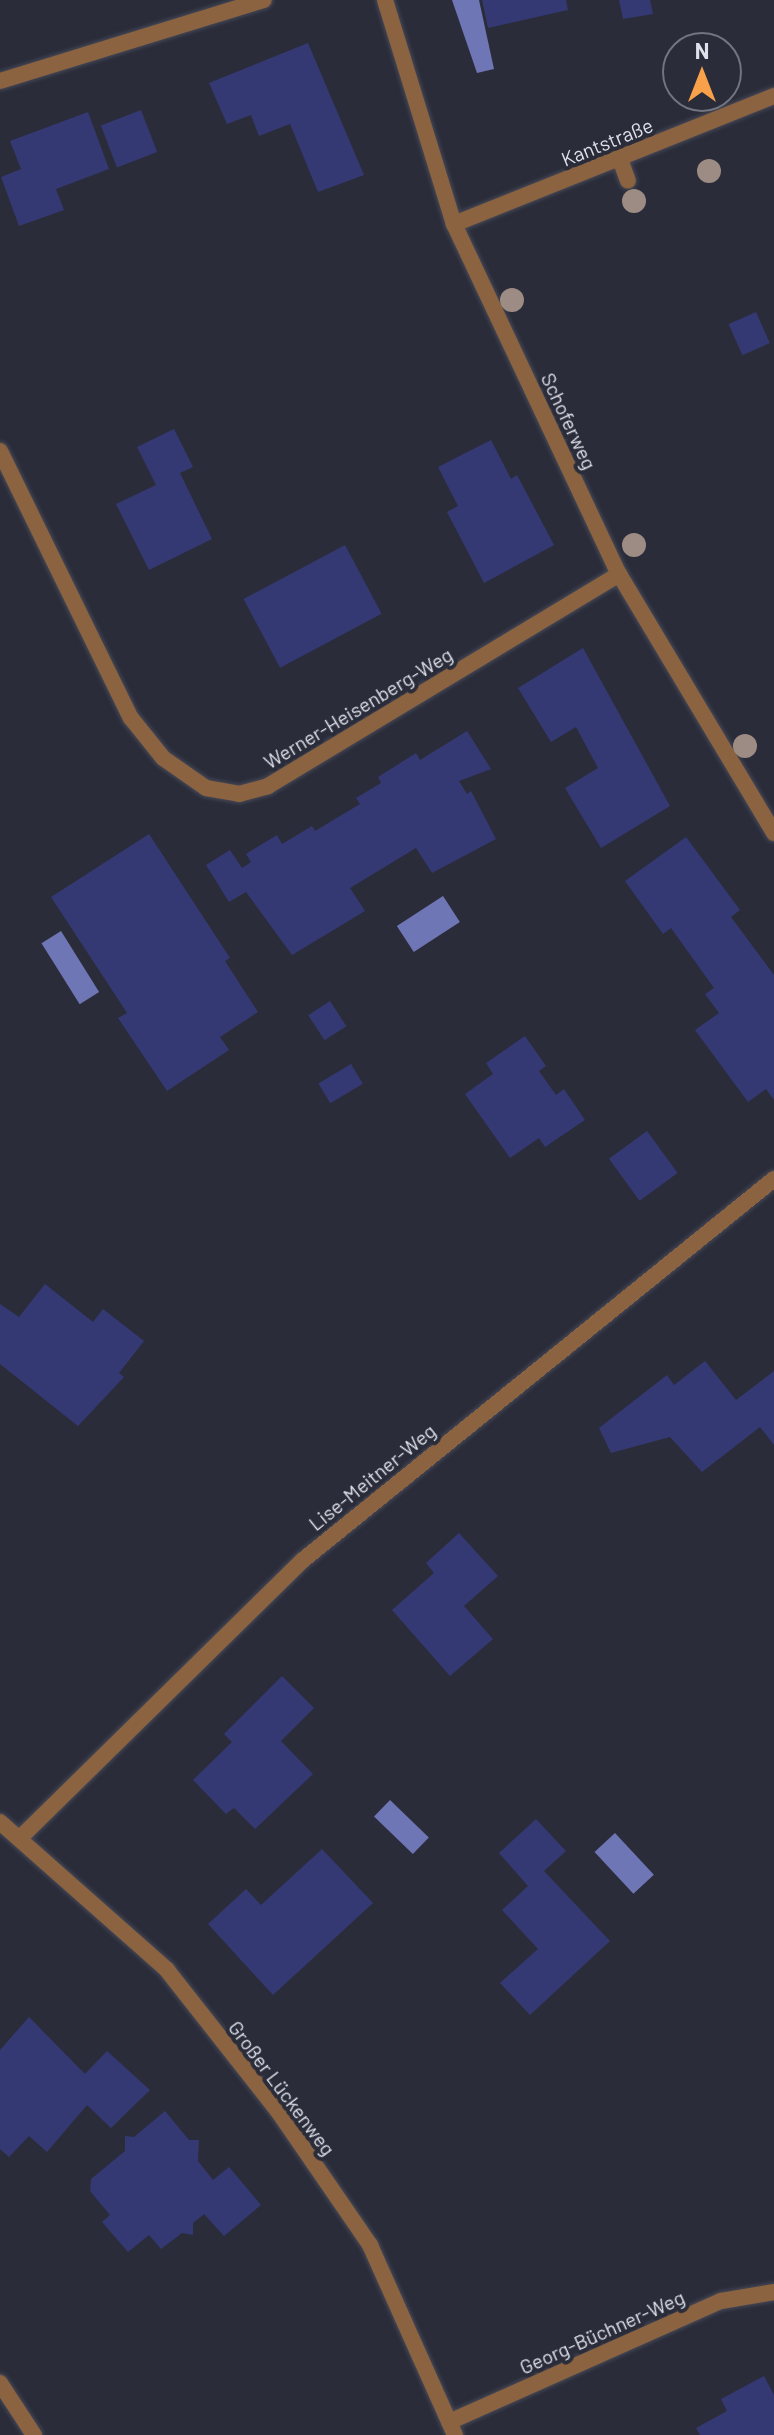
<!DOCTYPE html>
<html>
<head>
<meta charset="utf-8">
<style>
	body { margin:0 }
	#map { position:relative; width:774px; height:2435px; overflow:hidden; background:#2a2c3a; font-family:Barlow,sans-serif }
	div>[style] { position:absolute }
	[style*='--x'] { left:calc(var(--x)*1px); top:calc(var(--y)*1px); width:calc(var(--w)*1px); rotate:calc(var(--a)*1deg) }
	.water>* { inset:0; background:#6f76b6; transform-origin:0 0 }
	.building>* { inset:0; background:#353973; transform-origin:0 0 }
	.roads { filter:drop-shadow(0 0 2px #474956) drop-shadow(0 0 2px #474956) }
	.service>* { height:16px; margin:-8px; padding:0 8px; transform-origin:8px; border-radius:8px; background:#8b6340 }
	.minor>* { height:16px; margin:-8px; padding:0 8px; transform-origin:8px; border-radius:8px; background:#8b6340 }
	.trees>* { width:24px; height:24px; margin:-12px; border-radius:50%; background:#9d8c83 }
	span { translate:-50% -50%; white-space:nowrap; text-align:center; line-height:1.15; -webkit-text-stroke:8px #2a2c3a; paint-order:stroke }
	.street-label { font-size:20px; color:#dfe1ea }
	.north { position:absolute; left:662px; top:32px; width:80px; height:80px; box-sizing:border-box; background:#2a2c3a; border:2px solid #727480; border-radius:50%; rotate:0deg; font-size:22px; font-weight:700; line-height:32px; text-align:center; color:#dfe1ea }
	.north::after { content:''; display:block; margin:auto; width:28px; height:36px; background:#f8a14a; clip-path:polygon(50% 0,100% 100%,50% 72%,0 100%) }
</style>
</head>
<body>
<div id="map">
	<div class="water">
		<div style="clip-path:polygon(452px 0,479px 0,494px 69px,477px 73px)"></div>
		<div style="left:443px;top:896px;width:31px;height:55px;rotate:57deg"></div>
		<div style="left:61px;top:931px;width:72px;height:23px;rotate:58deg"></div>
		<div style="left:390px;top:1800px;width:54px;height:23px;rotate:44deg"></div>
		<div style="left:615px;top:1833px;width:57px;height:28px;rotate:47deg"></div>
	</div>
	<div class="building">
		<div style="clip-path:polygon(482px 0,566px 0,568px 10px,488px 28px)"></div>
		<div style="clip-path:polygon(619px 0,650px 0,653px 14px,623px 19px)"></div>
		<div style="clip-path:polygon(308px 43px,364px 175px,318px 192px,290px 124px,259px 136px,251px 115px,227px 124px,209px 83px)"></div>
		<div style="left:141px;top:110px;width:45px;height:43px;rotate:69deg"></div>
		<div style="clip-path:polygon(88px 112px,109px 169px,56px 189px,64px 210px,19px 226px,1px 177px,21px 169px,10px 141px)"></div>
		<div style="left:756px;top:312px;width:34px;height:30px;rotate:66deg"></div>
		<div style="clip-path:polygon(174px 429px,193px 467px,180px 473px,212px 539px,149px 570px,116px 504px,156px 485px,137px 447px)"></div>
		<div style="clip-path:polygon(491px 440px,511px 479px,517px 475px,554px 545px,484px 583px,447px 512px,458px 506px,438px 467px)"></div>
		<div style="left:345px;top:545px;width:78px;height:115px;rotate:62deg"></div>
		<div style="clip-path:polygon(583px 648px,670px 806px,601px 848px,565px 788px,598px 768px,576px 727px,551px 742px,518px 688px)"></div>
		<div style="clip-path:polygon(467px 731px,491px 769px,459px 781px,467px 794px,471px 791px,496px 839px,432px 873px,416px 848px,350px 888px,365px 911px,292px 955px,246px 892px,229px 902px,206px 865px,230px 850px,242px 868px,251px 862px,246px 854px,277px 835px,282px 844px,312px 826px,315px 831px,360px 804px,356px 798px,381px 783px,378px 777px,416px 753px,420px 760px)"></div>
		<div style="clip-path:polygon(149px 834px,230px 958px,225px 961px,258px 1012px,220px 1037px,229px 1050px,167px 1091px,118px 1018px,127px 1013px,51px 897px)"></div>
		<div style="clip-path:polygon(686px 837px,740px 910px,731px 917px,774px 975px,774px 1100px,766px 1089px,748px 1102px,695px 1030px,719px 1013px,705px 994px,714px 988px,671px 928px,663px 934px,625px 881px)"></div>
		<div style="left:330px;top:1001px;width:30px;height:26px;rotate:57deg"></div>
		<div style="clip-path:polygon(525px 1036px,546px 1066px,539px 1071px,556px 1095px,564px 1089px,585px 1120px,545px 1147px,539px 1138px,510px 1158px,465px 1094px,493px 1074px,486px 1063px)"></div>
		<div style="left:351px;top:1064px;width:23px;height:38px;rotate:59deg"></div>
		<div style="left:647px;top:1131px;width:52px;height:47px;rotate:54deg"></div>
		<div style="clip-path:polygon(45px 1284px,93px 1322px,103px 1309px,144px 1341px,119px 1373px,124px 1377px,78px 1426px,0 1364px,0 1304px,19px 1317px)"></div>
		<div style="clip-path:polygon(705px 1361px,736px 1400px,774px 1371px,774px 1445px,760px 1427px,702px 1472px,670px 1437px,611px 1453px,599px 1428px,667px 1375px,674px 1385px)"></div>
		<div style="clip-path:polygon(459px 1533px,498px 1576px,464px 1606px,493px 1639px,450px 1676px,392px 1610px,434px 1573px,426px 1563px)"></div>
		<div style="clip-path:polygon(282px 1676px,314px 1708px,281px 1741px,313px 1774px,255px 1829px,234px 1808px,226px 1814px,193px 1780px,232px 1742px,224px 1734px)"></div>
		<div style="clip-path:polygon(536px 1819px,566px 1851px,544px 1871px,610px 1941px,530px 2015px,500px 1983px,538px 1949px,502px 1910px,528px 1886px,499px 1853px)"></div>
		<div style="clip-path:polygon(322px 1849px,373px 1903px,273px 1995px,208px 1924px,246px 1889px,261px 1905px)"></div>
		<div style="clip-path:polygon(29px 2017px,85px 2074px,107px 2051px,150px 2090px,111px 2128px,87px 2105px,47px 2152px,29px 2136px,9px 2157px,0 2149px,0 2050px)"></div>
		<div style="clip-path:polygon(165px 2111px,189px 2140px,199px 2140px,198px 2161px,213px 2180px,229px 2167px,261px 2205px,224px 2236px,204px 2214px,193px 2223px,193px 2235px,182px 2233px,161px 2249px,149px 2235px,128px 2252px,102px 2222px,110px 2215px,90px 2191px,91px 2179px,125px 2151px,125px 2136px,134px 2137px)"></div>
		<div style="clip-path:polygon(764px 2376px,774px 2395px,774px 2435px,700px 2435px,696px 2428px,727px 2411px,721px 2399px)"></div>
	</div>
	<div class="roads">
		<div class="service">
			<div style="--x:620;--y:159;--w:23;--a:70"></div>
		</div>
		<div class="minor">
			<div style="--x:385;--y:0;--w:234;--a:72.9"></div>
			<div style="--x:454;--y:224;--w:387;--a:64.8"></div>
			<div style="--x:619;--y:574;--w:302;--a:59.1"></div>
			<div style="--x:0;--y:81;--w:276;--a:-17.1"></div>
			<div style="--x:454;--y:224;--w:345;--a:-21.8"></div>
			<div style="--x:0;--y:451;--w:297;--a:63.9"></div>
			<div style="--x:131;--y:718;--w:51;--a:51.3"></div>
			<div style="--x:163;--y:758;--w:52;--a:34.9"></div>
			<div style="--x:206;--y:788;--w:34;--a:10"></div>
			<div style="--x:239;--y:794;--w:30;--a:-15"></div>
			<div style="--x:268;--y:786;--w:410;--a:-31.1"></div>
			<div style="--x:0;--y:1822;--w:223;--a:41.5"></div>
			<div style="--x:167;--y:1970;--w:179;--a:51.8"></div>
			<div style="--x:278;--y:2111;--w:163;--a:55.5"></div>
			<div style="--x:370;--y:2245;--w:208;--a:65.9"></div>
			<div style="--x:21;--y:1837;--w:395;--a:-44.5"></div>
			<div style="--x:303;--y:1560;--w:606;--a:-38.97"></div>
			<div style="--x:0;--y:2383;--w:62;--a:56.8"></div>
			<div style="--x:449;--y:2422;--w:298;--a:-24"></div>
			<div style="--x:721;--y:2301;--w:54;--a:-9.6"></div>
		</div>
	</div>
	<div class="trees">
		<div style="left:709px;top:171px"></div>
		<div style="left:634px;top:201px"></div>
		<div style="left:512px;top:300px"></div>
		<div style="left:634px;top:545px"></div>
		<div style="left:745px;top:746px"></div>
	</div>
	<div class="street-label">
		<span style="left:607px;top:142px;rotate:-22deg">Kantstraße</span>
		<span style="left:569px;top:421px;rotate:65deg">Schoferweg</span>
		<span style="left:358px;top:708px;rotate:-31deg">Werner-Heisenberg-Weg</span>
		<span style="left:372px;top:1477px;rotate:-39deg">Lise-Meitner-Weg</span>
		<span style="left:282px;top:2088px;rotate:53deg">Großer Lückenweg</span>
		<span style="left:602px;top:2332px;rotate:-24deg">Georg-Büchner-Weg</span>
	</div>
	<div class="north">N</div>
</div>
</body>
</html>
